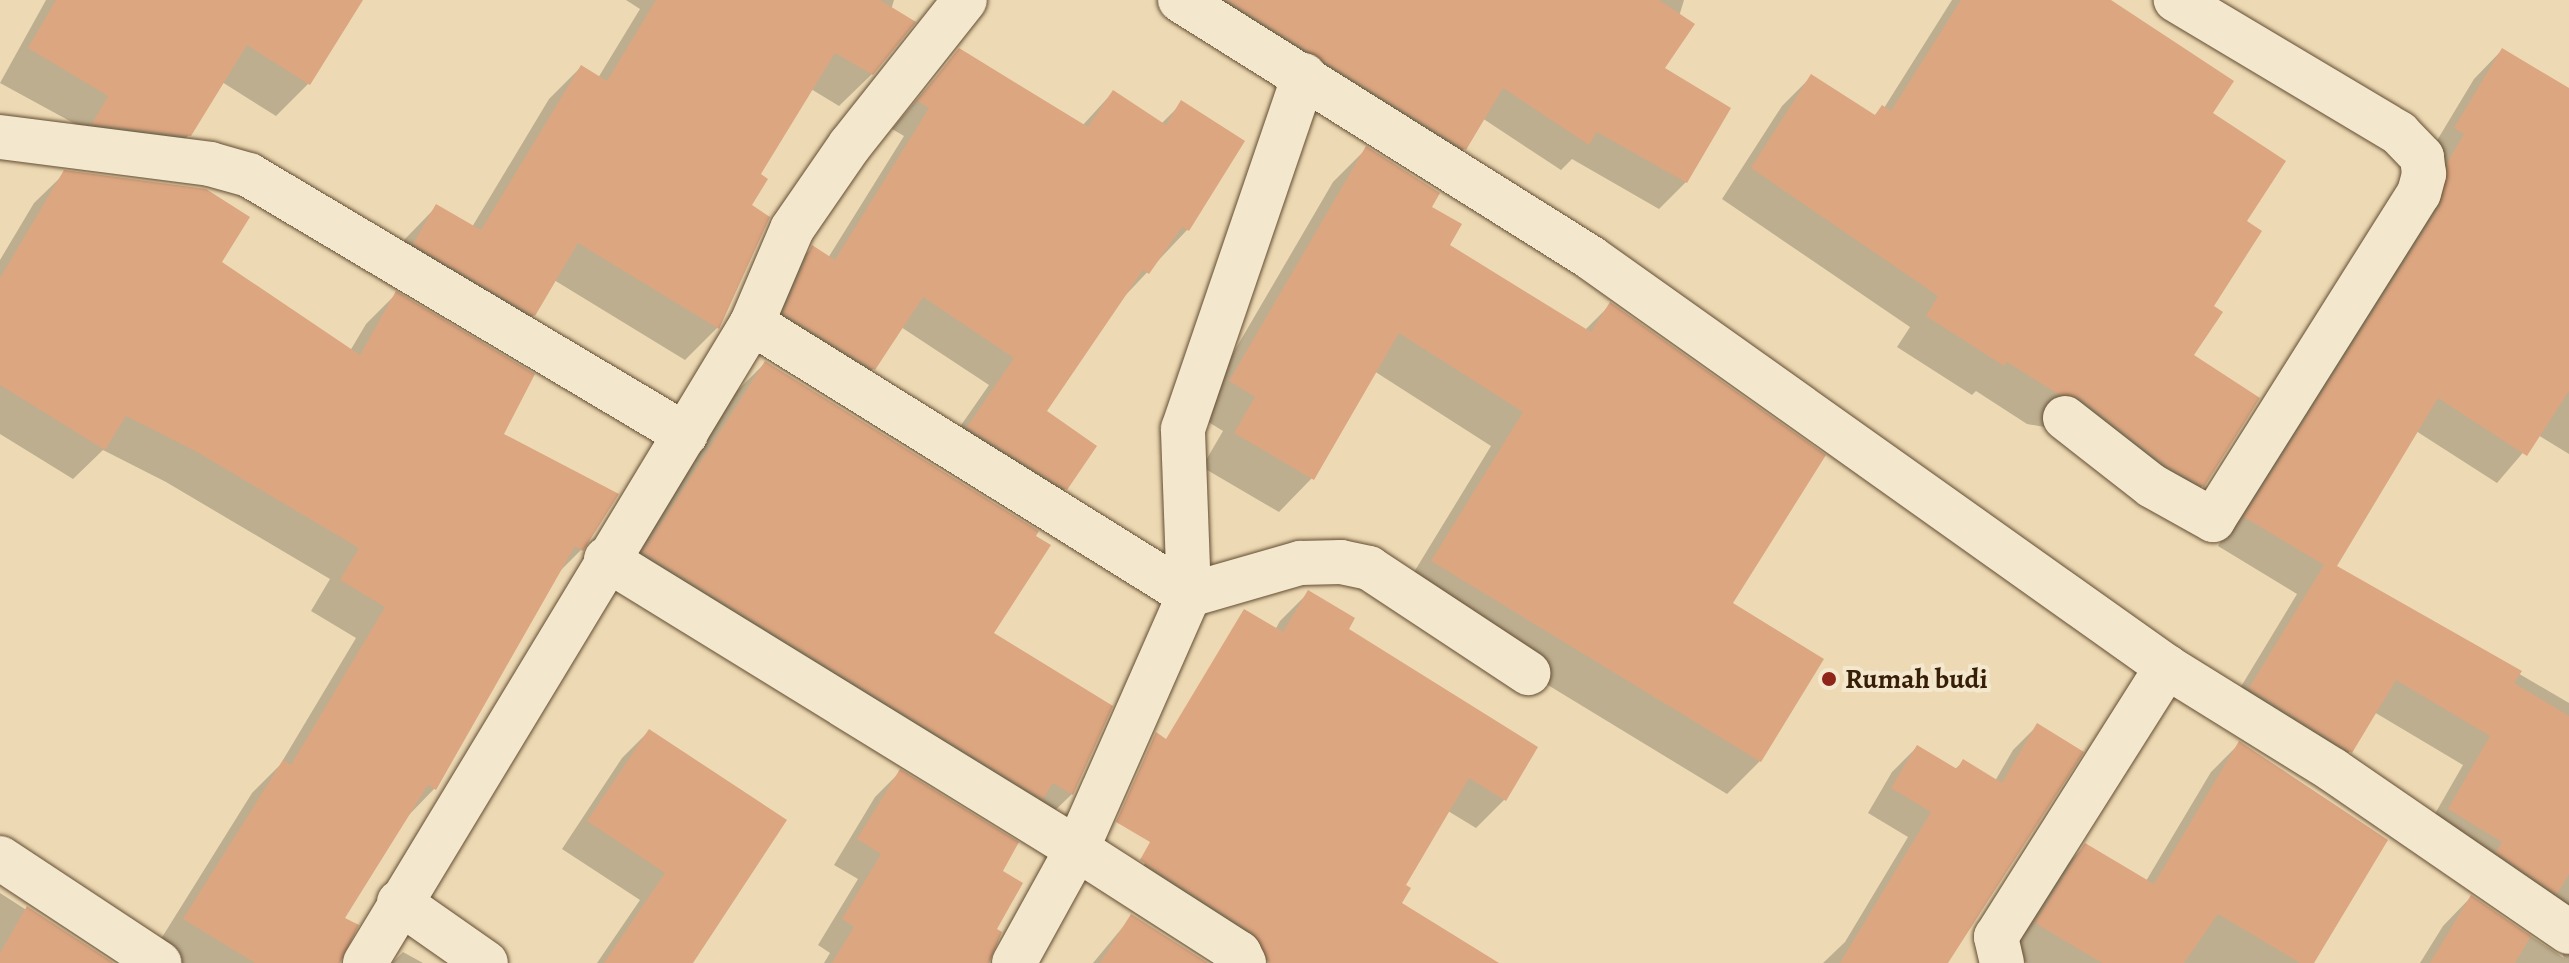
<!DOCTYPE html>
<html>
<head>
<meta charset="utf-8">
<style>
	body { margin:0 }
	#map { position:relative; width:2569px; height:963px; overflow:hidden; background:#eddab4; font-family:Alegreya,serif }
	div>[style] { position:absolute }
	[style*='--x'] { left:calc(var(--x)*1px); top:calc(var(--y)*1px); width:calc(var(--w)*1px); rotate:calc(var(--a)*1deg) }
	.shadow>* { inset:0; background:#0003 }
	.building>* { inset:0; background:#dca681 }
	.roads { filter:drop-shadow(0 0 2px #644d32) drop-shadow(0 0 2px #644d32) }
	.minor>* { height:44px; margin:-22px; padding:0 22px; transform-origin:22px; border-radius:22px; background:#f3e7ce }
	.dots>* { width:22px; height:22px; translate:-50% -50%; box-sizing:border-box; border:4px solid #f3e7ce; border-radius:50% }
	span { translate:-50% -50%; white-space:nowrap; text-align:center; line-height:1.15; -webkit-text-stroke:8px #f3e7ce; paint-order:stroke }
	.poi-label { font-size:28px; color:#371e06; font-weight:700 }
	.left { translate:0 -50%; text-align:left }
</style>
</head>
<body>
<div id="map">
	<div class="shadow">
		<div style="clip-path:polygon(46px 0,361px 0,308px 84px,276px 116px,222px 82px,189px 135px,156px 168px,0 83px)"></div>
		<div style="clip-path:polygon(626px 0,894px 0,872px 74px,839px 106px,811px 89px,758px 175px,717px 328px,685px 360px,554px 280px,534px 315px,502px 347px,383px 277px,405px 239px,437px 206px,472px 227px,549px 99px,581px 67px,598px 78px,640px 9px)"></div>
		<div style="clip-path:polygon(1185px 0,1684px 0,1663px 69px,1686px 182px,1659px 209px,1572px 159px,1561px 170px,1482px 118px,1464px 149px,1438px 175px)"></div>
		<div style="clip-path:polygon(1952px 0,2106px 0,2210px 114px,2244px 222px,2191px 356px,2203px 485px,2173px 516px,2050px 428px,2027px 424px,1976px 391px,1972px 395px,1897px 347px,1910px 327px,1722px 199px,1782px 106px,1812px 76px,1874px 116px,1884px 108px)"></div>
		<div style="clip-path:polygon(959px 50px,1082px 126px,1113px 92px,1161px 124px,1182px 103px,1187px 230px,1121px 300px,1045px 412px,1066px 488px,1039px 515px,941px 454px,989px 385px,901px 327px,873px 369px,847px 395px,758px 340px,786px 274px,812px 248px,828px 258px,904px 136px,892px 129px)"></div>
		<div style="clip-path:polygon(2502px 50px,2569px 90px,2569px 454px,2538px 435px,2497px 483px,2416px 431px,2335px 566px,2569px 703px,2569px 963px,2420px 963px,2443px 926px,2471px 897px,2564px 958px,2556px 940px,2421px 838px,2463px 765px,2374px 712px,2350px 751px,2322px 780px,2222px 718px,2297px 594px,2218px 546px,2412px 237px,2427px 157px,2474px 79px)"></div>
		<div style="clip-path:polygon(1366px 149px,1429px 207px,1448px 245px,1585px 330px,1610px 305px,1730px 604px,1760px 761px,1727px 794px,1400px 595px,1491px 446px,1374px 371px,1312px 478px,1279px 512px,1202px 467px,1223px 431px,1197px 415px,1333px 182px)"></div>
		<div style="clip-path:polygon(65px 173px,219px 263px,350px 351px,366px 324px,396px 294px,582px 549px,556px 575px,434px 789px,405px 819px,343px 919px,338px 963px,146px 963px,252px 793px,280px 765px,356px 638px,311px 611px,330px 579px,166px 482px,103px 450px,73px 479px,0 434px,0 260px,34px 203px)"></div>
		<div style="clip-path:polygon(765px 363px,991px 634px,1072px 794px,1042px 823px,615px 582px,736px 392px)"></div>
		<div style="clip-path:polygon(1308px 593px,1505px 799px,1476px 828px,1448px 811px,1404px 886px,1399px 904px,1495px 963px,1271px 963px,1238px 941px,1126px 897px,1280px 621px)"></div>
		<div style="clip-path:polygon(2038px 725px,1928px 963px,1823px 963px,1845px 942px,1908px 837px,1868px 813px,1892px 772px,1917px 747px,1954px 770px,1963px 762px,1995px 781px,2013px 750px)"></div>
		<div style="clip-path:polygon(649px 731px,691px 963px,597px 963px,640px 900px,562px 849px,622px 758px)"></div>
		<div style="clip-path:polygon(2239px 744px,2311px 963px,2027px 963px,2008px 952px,2057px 874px,2086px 845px,2146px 881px,2211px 772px)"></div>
		<div style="clip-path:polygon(900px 772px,1000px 871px,986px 963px,824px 963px,830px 953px,818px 945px,858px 879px,834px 865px,875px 797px)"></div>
		<div style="clip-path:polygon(0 893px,109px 963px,0 963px)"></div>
		<div style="clip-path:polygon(1132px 916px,1201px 963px,1093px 963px)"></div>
		<div style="clip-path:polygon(403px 952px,423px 963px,392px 963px)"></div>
	</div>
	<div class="building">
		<div style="clip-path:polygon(56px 0,363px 0,310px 85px,247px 45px,191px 136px,92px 124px,108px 96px,28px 48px)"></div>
		<div style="clip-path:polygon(656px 0,880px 0,916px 22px,873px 75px,835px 53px,761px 174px,768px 179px,752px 205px,770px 217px,719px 329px,578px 243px,535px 316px,413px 244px,436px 204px,481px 230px,581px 65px,607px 81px)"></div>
		<div style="clip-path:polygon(1227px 0,1659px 0,1695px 24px,1665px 68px,1731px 108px,1687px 183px,1597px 132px,1589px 145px,1503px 88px,1466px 150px)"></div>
		<div style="clip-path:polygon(1961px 0,2111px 0,2234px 81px,2213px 113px,2286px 161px,2247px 221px,2262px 231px,2214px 306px,2223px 312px,2194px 355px,2260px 398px,2204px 487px,2166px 465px,2080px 398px,2058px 394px,2007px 362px,2004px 366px,1926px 316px,1938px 296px,1751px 168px,1811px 74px,1875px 115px,1882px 105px,1891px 111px)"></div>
		<div style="clip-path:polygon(959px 48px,1088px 127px,1113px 90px,1166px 125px,1181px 100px,1245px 141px,1189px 231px,1182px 227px,1149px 274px,1143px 270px,1047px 411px,1097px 446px,1067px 490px,967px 427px,1014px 358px,923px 297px,875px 370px,783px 313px,812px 245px,835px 260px,929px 108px,917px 101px)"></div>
		<div style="clip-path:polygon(2502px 48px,2569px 88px,2569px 391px,2527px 456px,2438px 398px,2337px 566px,2522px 671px,2514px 683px,2569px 716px,2569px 874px,2557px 894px,2496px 852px,2502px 842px,2448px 809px,2490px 736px,2396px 680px,2352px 753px,2249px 688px,2324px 565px,2244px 517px,2440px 206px,2448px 161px,2464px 134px,2454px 128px)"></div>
		<div style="clip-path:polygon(1366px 146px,1440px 193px,1432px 207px,1462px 224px,1450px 245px,1591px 332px,1610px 302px,1826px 455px,1733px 603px,1824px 659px,1761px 762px,1431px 561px,1523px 412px,1399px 333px,1314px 480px,1234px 433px,1255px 397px,1229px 381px)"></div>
		<div style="clip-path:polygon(64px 170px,206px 189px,250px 217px,222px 262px,360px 355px,396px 291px,535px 374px,504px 434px,619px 494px,583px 551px,575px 546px,436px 790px,428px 785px,345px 918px,359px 925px,340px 963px,255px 963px,183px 919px,283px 760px,291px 765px,385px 607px,340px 580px,359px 548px,197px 452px,126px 416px,105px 450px,0 385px,0 278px)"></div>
		<div style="clip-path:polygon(765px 361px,1039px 531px,1036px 536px,1051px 545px,994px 633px,1113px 706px,1073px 795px,1053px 783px,1043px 799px,643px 552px)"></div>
		<div style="clip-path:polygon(1308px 590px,1355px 618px,1349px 629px,1538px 747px,1506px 801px,1469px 778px,1406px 885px,1411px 888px,1402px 903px,1499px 963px,1269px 963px,1252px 932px,1140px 860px,1150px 842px,1116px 822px,1156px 732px,1166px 739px,1244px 609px,1283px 632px)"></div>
		<div style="clip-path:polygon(2037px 723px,2084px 752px,1948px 963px,1840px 963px,1931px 812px,1891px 788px,1917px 745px,1957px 769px,1963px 759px,2002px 783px)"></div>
		<div style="clip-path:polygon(649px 729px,787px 820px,693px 963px,604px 963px,665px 873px,587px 821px)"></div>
		<div style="clip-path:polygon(2239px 741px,2388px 840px,2314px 963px,2300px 963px,2218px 914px,2184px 963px,2102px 963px,2035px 923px,2085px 843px,2154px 884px)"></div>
		<div style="clip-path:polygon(900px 769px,1019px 842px,1003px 871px,1023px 883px,997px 929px,1002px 932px,989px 963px,832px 963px,854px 927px,842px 919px,881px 854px,857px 839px)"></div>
		<div style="clip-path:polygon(2471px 895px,2531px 936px,2515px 963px,2430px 963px)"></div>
		<div style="clip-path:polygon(27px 906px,28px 907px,114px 963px,0 963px,0 953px)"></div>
		<div style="clip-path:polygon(1131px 914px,1208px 963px,1100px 963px)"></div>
	</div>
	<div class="roads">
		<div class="minor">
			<div style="--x:1180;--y:0;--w:485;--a:32.1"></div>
			<div style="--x:1591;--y:258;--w:706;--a:35.38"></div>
			<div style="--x:2167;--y:667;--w:195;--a:31.8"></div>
			<div style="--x:2333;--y:770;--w:286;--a:34.5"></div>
			<div style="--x:0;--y:137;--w:212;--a:7.3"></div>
			<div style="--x:210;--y:164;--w:41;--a:15.8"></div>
			<div style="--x:249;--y:175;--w:508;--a:30.75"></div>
			<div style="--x:752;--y:323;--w:515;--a:31.9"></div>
			<div style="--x:1189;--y:595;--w:116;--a:-16.1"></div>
			<div style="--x:1300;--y:563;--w:41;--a:-1.4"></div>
			<div style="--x:1341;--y:562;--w:29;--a:12"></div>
			<div style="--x:1369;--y:568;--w:191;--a:33.4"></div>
			<div style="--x:2065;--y:418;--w:110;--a:38"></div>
			<div style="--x:2152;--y:486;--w:70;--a:29.1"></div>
			<div style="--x:2213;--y:520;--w:386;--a:-57.8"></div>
			<div style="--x:2419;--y:193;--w:20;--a:-75"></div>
			<div style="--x:2424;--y:174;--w:17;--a:-97"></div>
			<div style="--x:2422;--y:157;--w:33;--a:-134"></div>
			<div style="--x:2399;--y:133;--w:260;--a:-149.2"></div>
			<div style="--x:606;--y:559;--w:553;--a:31.62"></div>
			<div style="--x:1077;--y:849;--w:278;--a:-66.2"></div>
			<div style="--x:1189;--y:595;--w:166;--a:-92.1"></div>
			<div style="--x:1183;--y:429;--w:374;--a:-71.1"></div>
			<div style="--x:0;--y:858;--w:191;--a:33.4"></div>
			<div style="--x:399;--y:902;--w:106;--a:35"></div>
			<div style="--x:365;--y:963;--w:748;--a:-58.84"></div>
			<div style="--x:752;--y:323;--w:102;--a:-66.9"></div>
			<div style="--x:792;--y:229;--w:102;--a:-55.4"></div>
			<div style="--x:850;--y:145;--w:185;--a:-51.6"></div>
			<div style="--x:1014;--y:963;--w:130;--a:-61.1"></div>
			<div style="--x:1077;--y:849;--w:193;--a:32.7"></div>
			<div style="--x:1239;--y:953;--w:11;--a:63"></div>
			<div style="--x:2002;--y:963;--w:27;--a:-103"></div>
			<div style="--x:1996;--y:937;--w:320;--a:-57.7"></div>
		</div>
	</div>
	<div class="dots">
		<div style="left:1829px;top:679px;background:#8f2418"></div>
	</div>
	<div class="poi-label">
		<span class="left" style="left:1845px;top:679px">Rumah budi</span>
	</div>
</div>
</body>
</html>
